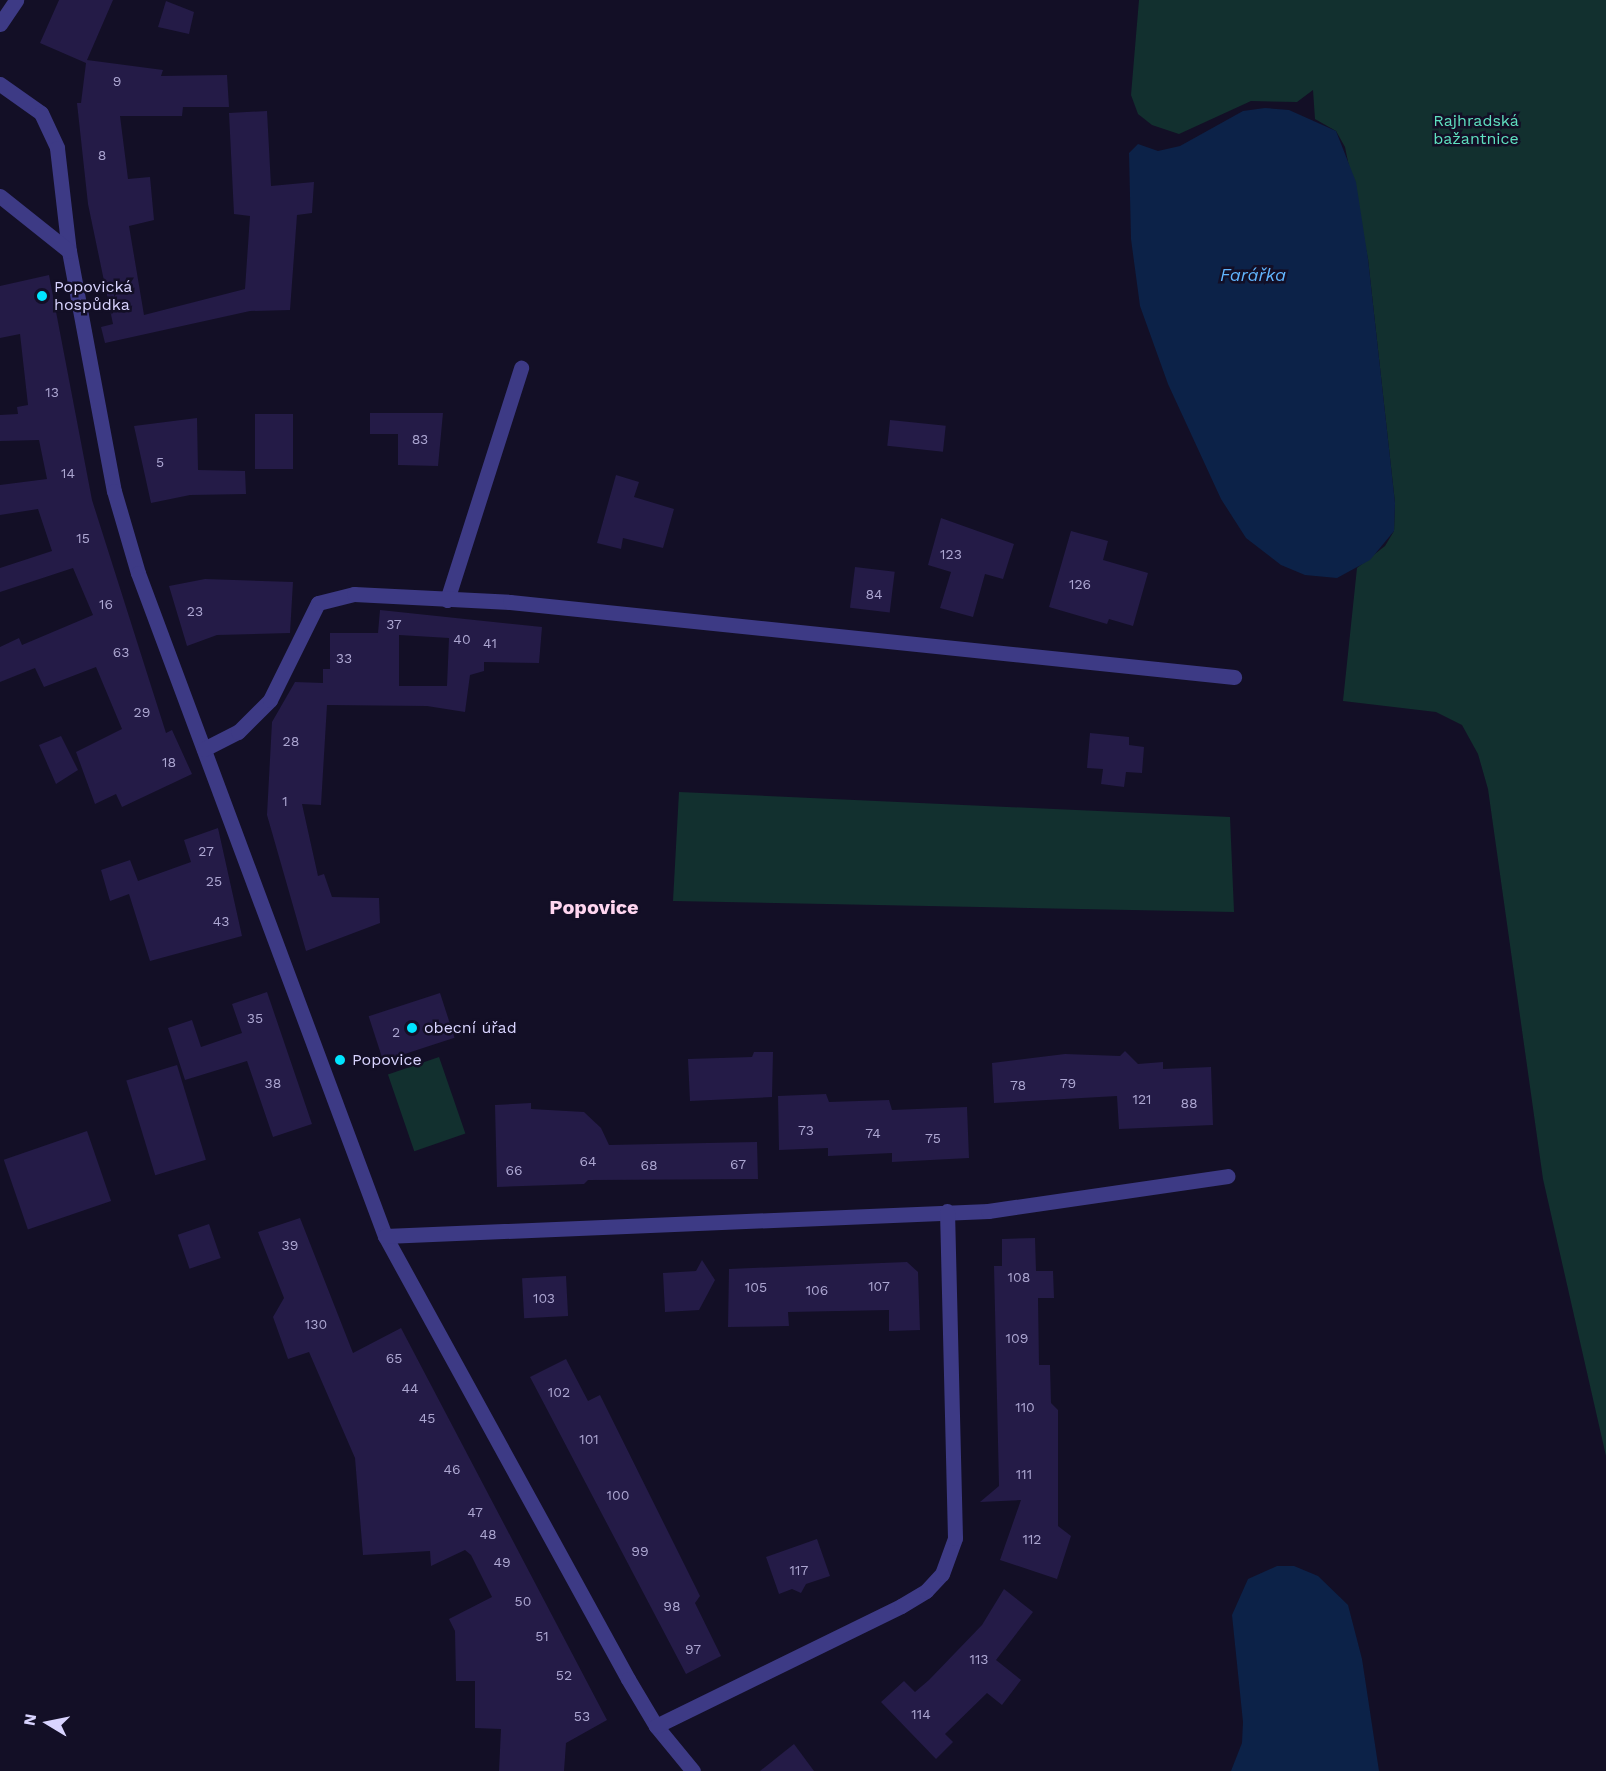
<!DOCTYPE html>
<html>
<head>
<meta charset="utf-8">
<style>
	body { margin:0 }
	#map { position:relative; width:1606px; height:1771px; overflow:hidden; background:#130f26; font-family:"Work Sans",sans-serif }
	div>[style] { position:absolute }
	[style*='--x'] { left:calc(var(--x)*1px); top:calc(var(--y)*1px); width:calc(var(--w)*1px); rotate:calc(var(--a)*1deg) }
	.green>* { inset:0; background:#12302f; transform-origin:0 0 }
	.water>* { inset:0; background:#0c2248 }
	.building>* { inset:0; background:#241b47; transform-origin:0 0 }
	.minor>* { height:15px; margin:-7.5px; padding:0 7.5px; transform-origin:7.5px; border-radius:7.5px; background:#3d3a85 }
	.dots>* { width:16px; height:16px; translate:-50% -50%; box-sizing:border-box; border:3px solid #130f26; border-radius:50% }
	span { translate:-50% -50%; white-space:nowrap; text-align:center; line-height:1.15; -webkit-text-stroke:5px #130f26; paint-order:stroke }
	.number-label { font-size:14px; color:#aca6d1 }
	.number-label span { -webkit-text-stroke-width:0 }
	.park-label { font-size:16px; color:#5fe0c0 }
	.poi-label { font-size:16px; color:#d9d4ff }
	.left { translate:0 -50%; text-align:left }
	.water-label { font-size:18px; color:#62b6ff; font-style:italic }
	.quarter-label { font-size:20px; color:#ffd6f0; font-weight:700 }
	.north { position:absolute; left:18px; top:1693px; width:60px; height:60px; -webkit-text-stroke:4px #130f26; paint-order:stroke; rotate:280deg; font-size:16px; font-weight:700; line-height:24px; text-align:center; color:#d9d4ff }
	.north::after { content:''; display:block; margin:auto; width:21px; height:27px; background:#d9d4ff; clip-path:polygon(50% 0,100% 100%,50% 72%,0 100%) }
</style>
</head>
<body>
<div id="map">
	<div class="green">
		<div style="clip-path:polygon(1139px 0,1606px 0,1606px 1456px,1543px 1179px,1488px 789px,1478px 754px,1462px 725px,1436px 712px,1343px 701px,1357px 568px,1385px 546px,1394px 531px,1395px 503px,1368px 259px,1345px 147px,1336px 131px,1315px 119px,1313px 90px,1297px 102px,1251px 101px,1179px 134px,1152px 125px,1138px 114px,1131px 95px)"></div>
		<div style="clip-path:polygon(679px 792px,1230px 817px,1234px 912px,673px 901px)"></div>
		<div style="left:439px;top:1057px;width:81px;height:54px;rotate:71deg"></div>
	</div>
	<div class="water">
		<div style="clip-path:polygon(1265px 108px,1289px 110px,1336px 131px,1356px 182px,1368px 259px,1395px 503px,1394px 531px,1370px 560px,1337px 578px,1305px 575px,1281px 565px,1246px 538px,1221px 499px,1168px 384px,1140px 306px,1131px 239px,1129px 153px,1138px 144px,1158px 151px,1180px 146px,1243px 111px)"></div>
		<div style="clip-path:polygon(1277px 1566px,1294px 1566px,1318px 1576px,1348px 1605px,1362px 1659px,1379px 1771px,1231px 1771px,1242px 1743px,1243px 1722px,1232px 1615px,1248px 1579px)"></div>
	</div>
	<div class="building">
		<div style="clip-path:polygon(59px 0,113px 0,87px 60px,163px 70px,161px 76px,227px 75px,229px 107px,183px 107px,182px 116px,120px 116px,128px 179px,150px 177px,154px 220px,129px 226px,144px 315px,245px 289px,250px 216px,234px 214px,229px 113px,267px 111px,271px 186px,314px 182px,312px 213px,297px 215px,290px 310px,250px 311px,105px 343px,101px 327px,113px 324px,88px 204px,77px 103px,81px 103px,86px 63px,40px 43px)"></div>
		<div style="clip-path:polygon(166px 1px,194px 12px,189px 34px,158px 27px)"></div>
		<div style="clip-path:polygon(49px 275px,92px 500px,166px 733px,172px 730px,192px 774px,122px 807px,116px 794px,95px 804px,76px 752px,122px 729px,96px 667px,44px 687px,35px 668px,0 682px,0 647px,19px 638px,22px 645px,93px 615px,73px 568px,0 592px,0 568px,52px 551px,38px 509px,0 515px,0 485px,47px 479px,39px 440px,0 441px,0 415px,18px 414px,17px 407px,28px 405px,20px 334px,0 338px,0 286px)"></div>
		<div style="clip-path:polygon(370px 413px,443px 413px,438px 466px,398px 465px,398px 434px,370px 434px)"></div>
		<div style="left:293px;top:414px;width:55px;height:38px;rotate:90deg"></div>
		<div style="clip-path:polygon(197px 418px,198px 470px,245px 471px,246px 494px,190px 495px,151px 503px,134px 426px)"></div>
		<div style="left:890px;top:420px;width:56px;height:26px;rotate:6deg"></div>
		<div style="clip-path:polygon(616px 475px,639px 482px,634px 497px,674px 509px,663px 548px,623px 538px,621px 549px,597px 543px)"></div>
		<div style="clip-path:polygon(941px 518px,1014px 544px,1003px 579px,985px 574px,973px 617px,940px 608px,951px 572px,928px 565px)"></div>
		<div style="clip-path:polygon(1071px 531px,1108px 541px,1103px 560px,1148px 573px,1133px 626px,1109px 619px,1107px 624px,1049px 607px)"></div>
		<div style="left:855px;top:567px;width:40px;height:41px;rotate:7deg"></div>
		<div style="clip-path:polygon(205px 579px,293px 582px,290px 633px,217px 635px,187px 646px,169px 586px)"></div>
		<div style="clip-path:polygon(evenodd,380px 610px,542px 627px,539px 663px,484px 662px,484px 671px,470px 675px,465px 712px,427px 706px,327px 705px,321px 805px,302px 804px,318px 876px,324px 874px,332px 897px,379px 898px,380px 923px,306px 951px,267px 815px,272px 722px,295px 682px,323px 683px,323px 669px,330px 669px,330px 633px,378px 633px,380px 610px,399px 635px,449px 638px,447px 686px,399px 686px,399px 635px)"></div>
		<div style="clip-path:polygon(1090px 733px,1129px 737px,1129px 745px,1144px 747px,1142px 773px,1126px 772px,1124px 787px,1101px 784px,1103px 769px,1087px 768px)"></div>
		<div style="clip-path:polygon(61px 736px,78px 770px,56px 784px,39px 745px)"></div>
		<div style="clip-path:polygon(218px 828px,242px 936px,150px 961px,129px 894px,110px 901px,101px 870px,130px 860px,138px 881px,191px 862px,184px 840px)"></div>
		<div style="clip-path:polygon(267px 992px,312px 1124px,273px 1137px,247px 1061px,185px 1080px,168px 1028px,192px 1020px,201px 1047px,242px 1033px,232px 1004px)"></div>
		<div style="left:440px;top:993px;width:47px;height:75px;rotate:72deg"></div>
		<div style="clip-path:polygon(1125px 1051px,1138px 1064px,1163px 1062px,1163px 1069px,1211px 1067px,1213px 1125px,1119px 1129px,1117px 1096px,994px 1103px,992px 1063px,1065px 1054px,1120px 1056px)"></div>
		<div style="clip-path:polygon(754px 1052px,773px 1052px,772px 1097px,690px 1101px,688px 1059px,752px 1057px)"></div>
		<div style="left:177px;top:1065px;width:99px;height:53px;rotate:73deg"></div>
		<div style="clip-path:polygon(826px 1094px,829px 1102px,889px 1100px,892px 1110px,967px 1107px,969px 1158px,892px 1162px,892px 1153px,828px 1156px,828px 1148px,779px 1150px,778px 1096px)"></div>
		<div style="clip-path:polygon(531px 1103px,531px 1109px,584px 1112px,601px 1128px,609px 1145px,757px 1142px,758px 1179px,588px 1180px,584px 1184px,497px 1187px,495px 1105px)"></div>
		<div style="left:87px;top:1131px;width:74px;height:88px;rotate:71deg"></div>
		<div style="clip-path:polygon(300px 1218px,353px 1353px,401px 1328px,607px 1720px,566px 1743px,564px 1771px,499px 1771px,501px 1729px,475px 1728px,475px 1681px,456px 1681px,455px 1631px,449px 1619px,492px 1597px,471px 1555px,465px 1550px,431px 1566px,430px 1551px,363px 1555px,355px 1458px,309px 1352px,288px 1359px,273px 1317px,284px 1298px,258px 1232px)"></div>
		<div style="left:209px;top:1224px;width:36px;height:33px;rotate:71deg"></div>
		<div style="clip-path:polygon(1035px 1238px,1036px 1271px,1053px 1271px,1054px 1298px,1038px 1298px,1039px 1365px,1050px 1365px,1051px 1403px,1058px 1410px,1058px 1526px,1071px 1536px,1057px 1579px,1000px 1560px,1021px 1500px,980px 1502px,999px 1486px,994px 1266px,1002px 1266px,1002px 1239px)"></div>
		<div style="clip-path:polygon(702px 1260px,715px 1280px,699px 1310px,665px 1312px,663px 1273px,696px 1271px)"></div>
		<div style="clip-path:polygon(907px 1262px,918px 1272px,920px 1330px,889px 1331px,889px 1310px,788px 1312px,789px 1326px,728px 1327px,729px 1269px)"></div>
		<div style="left:566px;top:1276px;width:40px;height:44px;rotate:87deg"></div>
		<div style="clip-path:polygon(566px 1359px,588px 1401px,600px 1395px,700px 1596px,695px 1603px,721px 1656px,686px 1674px,530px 1377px)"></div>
		<div style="clip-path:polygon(817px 1539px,830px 1576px,806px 1584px,801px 1593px,792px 1589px,779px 1594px,766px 1557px)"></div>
		<div style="clip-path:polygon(1004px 1589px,1033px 1612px,996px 1660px,1021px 1680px,1002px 1705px,987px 1693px,945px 1734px,953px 1742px,936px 1759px,881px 1702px,904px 1681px,915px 1692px,929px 1680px,982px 1625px)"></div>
		<div style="clip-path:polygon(794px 1744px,814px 1771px,760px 1771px)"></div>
	</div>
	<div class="minor">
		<div style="--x:0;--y:24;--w:29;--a:-56"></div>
		<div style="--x:0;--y:84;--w:50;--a:35.3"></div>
		<div style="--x:41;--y:113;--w:38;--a:65"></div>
		<div style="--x:57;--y:148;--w:104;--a:83.4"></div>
		<div style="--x:69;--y:251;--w:244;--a:79.4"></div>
		<div style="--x:114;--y:491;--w:85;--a:73.7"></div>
		<div style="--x:138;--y:573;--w:708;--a:69.57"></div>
		<div style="--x:385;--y:1236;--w:505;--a:61.25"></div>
		<div style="--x:628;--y:1679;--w:55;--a:59.2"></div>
		<div style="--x:656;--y:1726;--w:58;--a:50.6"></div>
		<div style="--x:0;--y:196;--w:88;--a:38.6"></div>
		<div style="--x:447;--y:600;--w:244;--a:-72.3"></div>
		<div style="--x:204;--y:749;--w:38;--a:-27"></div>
		<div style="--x:238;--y:732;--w:45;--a:-45"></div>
		<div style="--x:270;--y:700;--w:108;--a:-63.7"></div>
		<div style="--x:318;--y:603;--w:37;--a:-14"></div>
		<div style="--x:354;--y:594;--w:156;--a:2.9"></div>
		<div style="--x:510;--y:602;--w:728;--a:5.91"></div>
		<div style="--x:385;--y:1236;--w:604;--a:-2.37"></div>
		<div style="--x:988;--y:1211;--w:242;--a:-8.3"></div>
		<div style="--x:656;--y:1726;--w:273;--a:-26.1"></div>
		<div style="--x:901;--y:1606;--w:29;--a:-31"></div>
		<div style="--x:926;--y:1591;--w:23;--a:-47"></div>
		<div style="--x:942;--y:1574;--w:38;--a:-70"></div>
		<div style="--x:955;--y:1538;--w:327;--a:-91.4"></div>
	</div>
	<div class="dots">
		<div style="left:42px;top:296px;background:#00e5ff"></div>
		<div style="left:412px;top:1028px;background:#00e5ff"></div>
		<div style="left:340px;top:1060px;background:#00e5ff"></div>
	</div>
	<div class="number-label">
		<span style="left:117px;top:81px">9</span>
		<span style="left:102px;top:155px">8</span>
		<span style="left:52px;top:392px">13</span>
		<span style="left:420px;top:439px">83</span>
		<span style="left:160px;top:462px">5</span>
		<span style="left:68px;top:473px">14</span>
		<span style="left:83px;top:538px">15</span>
		<span style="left:951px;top:554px">123</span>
		<span style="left:1080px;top:584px">126</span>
		<span style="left:874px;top:594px">84</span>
		<span style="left:106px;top:604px">16</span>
		<span style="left:195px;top:611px">23</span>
		<span style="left:394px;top:624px">37</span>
		<span style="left:462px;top:639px">40</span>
		<span style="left:490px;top:643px">41</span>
		<span style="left:121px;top:652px">63</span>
		<span style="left:344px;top:658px">33</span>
		<span style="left:142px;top:712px">29</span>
		<span style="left:291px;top:741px">28</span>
		<span style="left:169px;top:762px">18</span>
		<span style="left:285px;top:801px">1</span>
		<span style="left:206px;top:851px">27</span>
		<span style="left:214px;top:881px">25</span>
		<span style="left:221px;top:921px">43</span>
		<span style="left:255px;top:1018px">35</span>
		<span style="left:396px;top:1032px">2</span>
		<span style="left:273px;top:1083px">38</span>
		<span style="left:1068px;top:1083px">79</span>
		<span style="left:1018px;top:1085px">78</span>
		<span style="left:1142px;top:1099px">121</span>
		<span style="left:1189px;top:1103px">88</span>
		<span style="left:806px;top:1130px">73</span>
		<span style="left:873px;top:1133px">74</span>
		<span style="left:933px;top:1138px">75</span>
		<span style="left:588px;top:1161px">64</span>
		<span style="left:738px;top:1164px">67</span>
		<span style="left:649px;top:1165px">68</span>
		<span style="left:514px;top:1170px">66</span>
		<span style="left:290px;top:1245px">39</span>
		<span style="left:1019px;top:1277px">108</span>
		<span style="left:879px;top:1286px">107</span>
		<span style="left:756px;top:1287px">105</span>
		<span style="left:817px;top:1290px">106</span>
		<span style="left:544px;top:1298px">103</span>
		<span style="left:316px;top:1324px">130</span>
		<span style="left:1017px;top:1338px">109</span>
		<span style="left:394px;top:1358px">65</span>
		<span style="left:410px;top:1388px">44</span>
		<span style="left:559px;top:1392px">102</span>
		<span style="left:1025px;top:1407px">110</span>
		<span style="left:427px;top:1418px">45</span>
		<span style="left:589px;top:1439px">101</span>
		<span style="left:452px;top:1469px">46</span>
		<span style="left:1024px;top:1474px">111</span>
		<span style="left:618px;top:1495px">100</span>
		<span style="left:475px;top:1512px">47</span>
		<span style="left:488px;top:1534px">48</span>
		<span style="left:1032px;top:1539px">112</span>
		<span style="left:640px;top:1551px">99</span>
		<span style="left:502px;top:1562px">49</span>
		<span style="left:799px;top:1570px">117</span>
		<span style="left:523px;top:1601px">50</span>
		<span style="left:672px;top:1606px">98</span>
		<span style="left:542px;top:1636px">51</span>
		<span style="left:693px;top:1649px">97</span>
		<span style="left:979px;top:1659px">113</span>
		<span style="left:564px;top:1675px">52</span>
		<span style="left:921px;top:1714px">114</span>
		<span style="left:582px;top:1716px">53</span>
	</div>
	<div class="park-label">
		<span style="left:1476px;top:130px">Rajhradská<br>bažantnice</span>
	</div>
	<div class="poi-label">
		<span class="left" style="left:54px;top:296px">Popovická<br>hospůdka</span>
		<span class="left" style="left:424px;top:1028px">obecní úřad</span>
		<span class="left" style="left:352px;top:1060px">Popovice</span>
	</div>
	<div class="water-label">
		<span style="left:1253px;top:275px">Farářka</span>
	</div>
	<div class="quarter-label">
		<span style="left:594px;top:907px">Popovice</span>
	</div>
	<div class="north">N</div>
</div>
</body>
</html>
